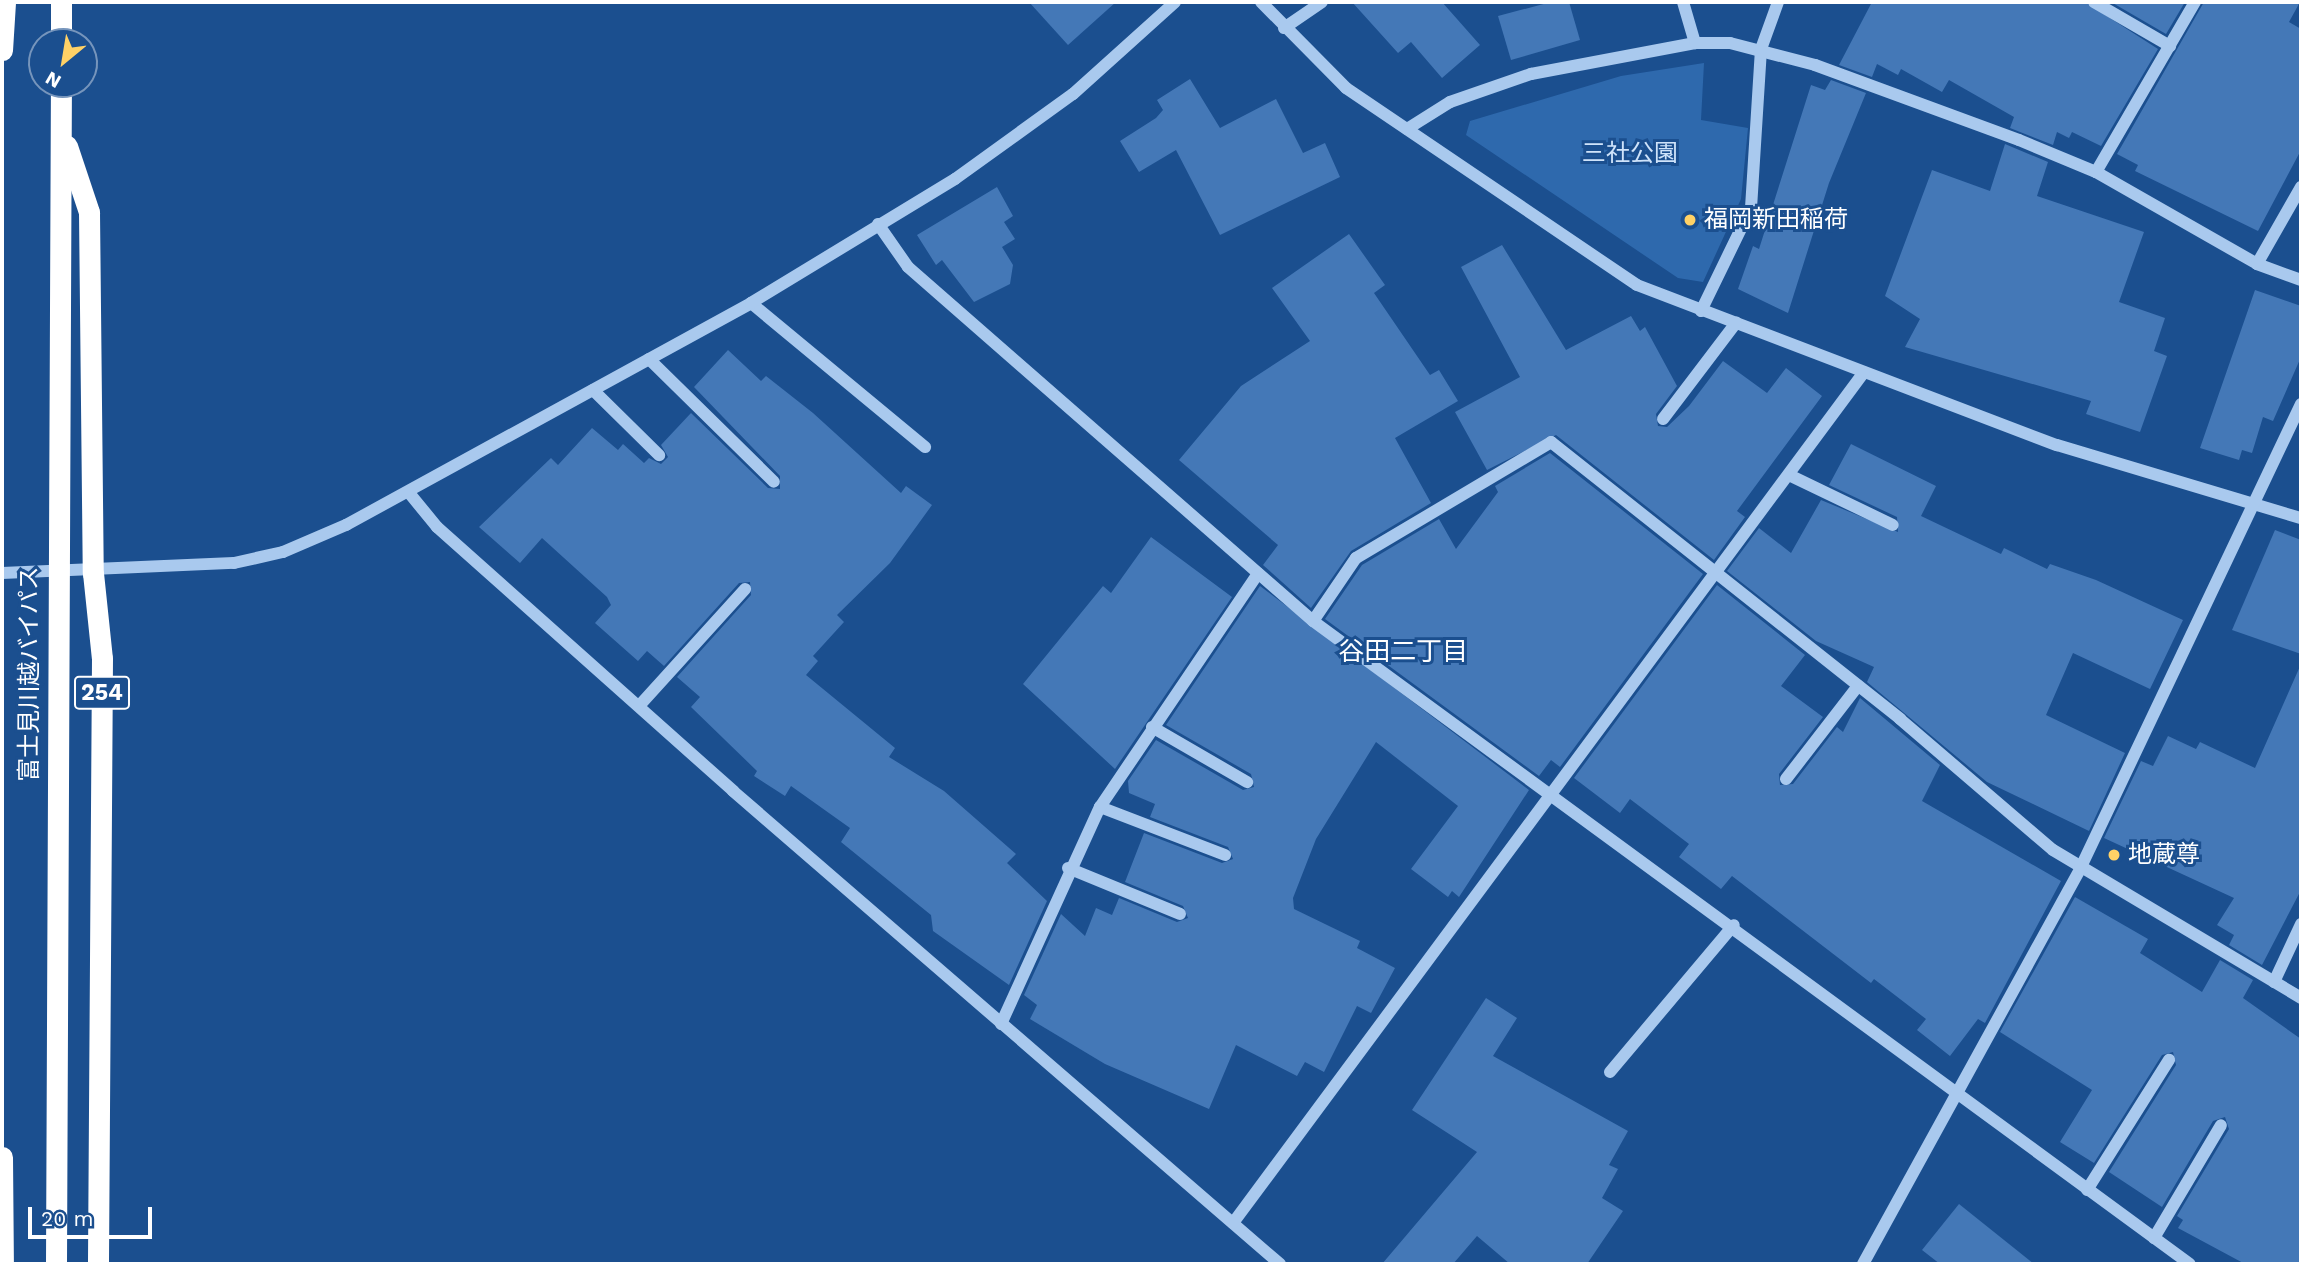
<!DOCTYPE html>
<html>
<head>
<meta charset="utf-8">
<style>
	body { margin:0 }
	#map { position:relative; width:2303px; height:1266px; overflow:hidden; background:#1b4f8f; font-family:"Work Sans","Noto Sans JP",sans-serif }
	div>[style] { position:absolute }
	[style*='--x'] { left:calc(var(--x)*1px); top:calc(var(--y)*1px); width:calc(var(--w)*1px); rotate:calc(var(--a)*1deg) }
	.green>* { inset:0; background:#2e69ad }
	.building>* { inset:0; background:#4478b7 }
	.minor>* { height:12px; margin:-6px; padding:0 6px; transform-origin:6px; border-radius:6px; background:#a9c9ee }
	.highway>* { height:21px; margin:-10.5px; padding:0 10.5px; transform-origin:10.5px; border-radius:10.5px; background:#fff }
	.dots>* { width:19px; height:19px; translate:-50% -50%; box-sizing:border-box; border:4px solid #1b4f8f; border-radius:50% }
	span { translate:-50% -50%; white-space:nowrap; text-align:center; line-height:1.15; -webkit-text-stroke:6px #1b4f8f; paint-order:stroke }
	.shield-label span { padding:2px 5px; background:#1b4f8f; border:2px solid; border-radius:5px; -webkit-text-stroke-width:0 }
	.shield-label { font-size:23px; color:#fff; font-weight:700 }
	.park-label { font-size:24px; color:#cfe3fa }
	.poi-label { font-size:24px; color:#fff }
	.left { translate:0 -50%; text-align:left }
	.street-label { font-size:24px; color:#fff }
	.neighbourhood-label { font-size:26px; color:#fff }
	.frame { position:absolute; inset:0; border:4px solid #fff; pointer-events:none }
	.north { position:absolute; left:28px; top:28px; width:70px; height:70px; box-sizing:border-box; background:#1b4f8f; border:2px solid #7695bc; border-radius:50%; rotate:210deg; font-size:19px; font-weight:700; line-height:28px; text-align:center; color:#fff }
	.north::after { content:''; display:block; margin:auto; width:24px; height:32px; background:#ffd166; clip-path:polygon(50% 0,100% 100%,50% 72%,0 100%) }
	.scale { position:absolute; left:28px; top:1207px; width:124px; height:32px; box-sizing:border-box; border:4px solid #fff; border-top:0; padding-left:9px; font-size:21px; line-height:24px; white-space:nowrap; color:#fff; -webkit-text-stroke:5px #1b4f8f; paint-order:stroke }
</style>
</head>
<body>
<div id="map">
	<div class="green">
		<div style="clip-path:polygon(1704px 63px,1701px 120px,1748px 128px,1741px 199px,1703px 282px,1678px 278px,1466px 135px,1470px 121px,1621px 76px)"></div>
	</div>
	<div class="building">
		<div style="clip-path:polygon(1029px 2px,1116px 2px,1068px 45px)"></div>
		<div style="clip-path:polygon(1352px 2px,1442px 2px,1480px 45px,1442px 78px,1411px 42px,1398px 53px)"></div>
		<div style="clip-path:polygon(1551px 2px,1569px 2px,1580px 40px,1511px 60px,1498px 16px)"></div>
		<div style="clip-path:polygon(1872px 2px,2085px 2px,2158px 49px,2101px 146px,2072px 132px,2069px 138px,2057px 132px,2053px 145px,2010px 128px,2014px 117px,1949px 80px,1942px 92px,1901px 69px,1898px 75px,1877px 64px,1872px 77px,1839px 65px)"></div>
		<div style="clip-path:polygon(2111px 2px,2185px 2px,2166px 34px)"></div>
		<div style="clip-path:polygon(2204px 2px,2300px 2px,2289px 22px,2301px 29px,2301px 150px,2258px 231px,2135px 171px,2138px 165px,2117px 154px)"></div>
		<div style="clip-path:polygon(1190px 79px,1220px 128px,1276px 99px,1303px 153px,1325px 143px,1340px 177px,1220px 235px,1176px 150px,1139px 172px,1120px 141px,1156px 118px,1163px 110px,1157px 100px)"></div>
		<div style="clip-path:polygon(1831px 80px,1866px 93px,1829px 183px,1788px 313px,1738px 289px,1753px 246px,1759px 249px,1811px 85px,1825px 90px)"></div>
		<div style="clip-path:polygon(2005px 144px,2048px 162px,2037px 196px,2144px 232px,2119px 302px,2165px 318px,2154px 351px,2167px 356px,2140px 432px,2086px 414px,2091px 401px,1905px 347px,1920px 319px,1885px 296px,1932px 170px,1990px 191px)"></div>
		<div style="clip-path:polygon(997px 187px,1013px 216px,1004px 222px,1015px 239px,1002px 247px,1013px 265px,1010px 284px,974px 302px,942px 260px,936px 265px,917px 235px)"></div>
		<div style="clip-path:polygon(1349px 234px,1385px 285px,1374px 293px,1430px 375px,1439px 370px,1458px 401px,1395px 438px,1431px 503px,1351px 551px,1311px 608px,1263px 565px,1278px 545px,1179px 460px,1241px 386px,1310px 341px,1272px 288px)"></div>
		<div style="clip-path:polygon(1502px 245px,1566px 350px,1631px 316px,1640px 331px,1645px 327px,1677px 386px,1656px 414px,1658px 426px,1667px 427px,1689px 406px,1723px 361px,1767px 393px,1786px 368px,1822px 396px,1737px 511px,1745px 517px,1714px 560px,1556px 435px,1487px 470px,1455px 412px,1520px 377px,1461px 267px)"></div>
		<div style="clip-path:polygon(2255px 290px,2301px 306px,2301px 357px,2273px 421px,2263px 417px,2252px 453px,2242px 450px,2239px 460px,2200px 448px)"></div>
		<div style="clip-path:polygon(728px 350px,761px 381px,766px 376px,813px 413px,901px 493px,906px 486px,932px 505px,890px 563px,837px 615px,844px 622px,813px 656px,818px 661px,806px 675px,895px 748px,889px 757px,944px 791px,1016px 854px,1007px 863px,1047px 901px,1009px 985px,933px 931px,931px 915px,841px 842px,850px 828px,791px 786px,785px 796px,754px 776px,757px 771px,691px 707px,700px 697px,677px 677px,751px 595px,750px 582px,739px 583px,664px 666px,647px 651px,638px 661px,595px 623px,611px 605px,607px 597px,542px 538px,520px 563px,479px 527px,551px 458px,558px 465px,592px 428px,618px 450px,623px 444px,644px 463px,649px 458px,661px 464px,668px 457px,661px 445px,691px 413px,768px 488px,780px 489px,780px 476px,694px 387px)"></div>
		<div style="clip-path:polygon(1851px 444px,1936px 486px,1921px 516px,2001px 554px,2004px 548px,2047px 569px,2050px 564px,2096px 580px,2183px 620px,2150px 689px,2073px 653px,2046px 715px,2125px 753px,2089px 831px,1987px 782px,1867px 682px,1874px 667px,1816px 641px,1727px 571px,1759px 528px,1791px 553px,1821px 500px,1898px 532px,1897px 517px,1829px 485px)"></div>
		<div style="clip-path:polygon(1550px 453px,1703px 574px,1560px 767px,1551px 760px,1539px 776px,1325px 619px,1362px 565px,1439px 519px,1456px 549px,1498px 492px,1495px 486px)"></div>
		<div style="clip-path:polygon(2275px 530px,2301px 540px,2301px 654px,2232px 630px)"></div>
		<div style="clip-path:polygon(1151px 537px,1232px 597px,1115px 769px,1023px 684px,1103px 586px,1111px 593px)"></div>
		<div style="clip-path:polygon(1717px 585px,1805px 655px,1781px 686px,1823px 717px,1779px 774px,1780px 785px,1793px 784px,1837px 727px,1843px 732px,1860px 698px,1940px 765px,1922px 801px,2061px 881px,1985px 1023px,1978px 1019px,1950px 1056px,1917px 1030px,1926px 1019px,1874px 979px,1871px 983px,1732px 876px,1721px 889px,1679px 857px,1689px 844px,1630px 799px,1620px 813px,1574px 778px)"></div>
		<div style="clip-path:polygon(1260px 586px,1529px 790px,1459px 897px,1452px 891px,1448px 897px,1411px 869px,1458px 806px,1376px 742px,1316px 839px,1293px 898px,1294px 909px,1360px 941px,1357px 948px,1395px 968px,1371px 1013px,1357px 1006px,1324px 1072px,1305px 1062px,1297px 1076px,1236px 1045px,1209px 1109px,1105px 1064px,1030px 1019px,1037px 1005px,1024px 995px,1061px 914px,1085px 936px,1096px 908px,1112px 915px,1119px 898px,1177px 922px,1188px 918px,1183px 906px,1125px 882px,1144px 833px,1222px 863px,1233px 859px,1228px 847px,1150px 817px,1155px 804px,1129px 793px,1128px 781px,1156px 740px,1243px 790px,1254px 787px,1251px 774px,1166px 725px)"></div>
		<div style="clip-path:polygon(2301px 664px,2301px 890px,2262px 965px,2229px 945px,2234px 935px,2217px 925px,2234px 898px,2104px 838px,2141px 761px,2153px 766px,2168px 736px,2196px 749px,2200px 742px,2255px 768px)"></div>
		<div style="clip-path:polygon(2075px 897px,2148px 939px,2140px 953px,2202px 992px,2220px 960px,2253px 980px,2243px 998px,2301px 1039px,2301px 1264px,2245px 1264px,2178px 1228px,2183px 1220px,2177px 1216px,2229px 1129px,2225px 1117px,2213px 1121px,2162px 1207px,2109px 1172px,2176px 1065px,2173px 1052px,2162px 1055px,2094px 1163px,2060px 1142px,2092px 1090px,2000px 1032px)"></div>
		<div style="clip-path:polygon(1486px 998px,1517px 1018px,1493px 1056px,1628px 1131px,1609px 1165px,1618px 1169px,1602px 1198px,1623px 1211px,1587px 1264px,1510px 1264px,1477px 1236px,1453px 1264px,1382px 1264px,1477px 1152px,1412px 1110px)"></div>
		<div style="clip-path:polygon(1959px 1204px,2034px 1264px,1940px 1264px,1922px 1250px)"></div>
	</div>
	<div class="minor">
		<div style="--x:1261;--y:2;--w:121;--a:45.3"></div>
		<div style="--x:1346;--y:88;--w:351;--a:34.1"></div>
		<div style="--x:1637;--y:285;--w:449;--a:20.9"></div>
		<div style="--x:2057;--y:445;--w:255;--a:16.7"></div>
		<div style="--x:1683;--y:2;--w:43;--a:73.7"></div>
		<div style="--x:2094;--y:2;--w:88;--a:30.1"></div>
		<div style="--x:1284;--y:28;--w:46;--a:-34.4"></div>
		<div style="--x:1407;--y:129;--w:51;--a:-32.1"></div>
		<div style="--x:1450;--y:102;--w:86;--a:-19.1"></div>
		<div style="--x:1531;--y:74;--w:167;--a:-10.7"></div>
		<div style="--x:1695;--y:43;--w:35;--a:0"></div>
		<div style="--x:1730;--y:43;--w:88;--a:14.5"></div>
		<div style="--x:1815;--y:65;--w:217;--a:20.2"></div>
		<div style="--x:2019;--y:140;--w:83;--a:22.6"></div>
		<div style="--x:2096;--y:172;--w:185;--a:29.7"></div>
		<div style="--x:2257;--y:264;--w:47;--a:20"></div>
		<div style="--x:2096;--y:172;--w:197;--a:-59.8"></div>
		<div style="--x:878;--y:224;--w:52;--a:55.1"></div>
		<div style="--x:908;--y:267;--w:538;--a:41.16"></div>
		<div style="--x:1313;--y:621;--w:1087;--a:36.25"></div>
		<div style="--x:2257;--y:264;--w:89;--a:-60.3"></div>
		<div style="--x:751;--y:303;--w:226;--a:39.6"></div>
		<div style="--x:1701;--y:311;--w:114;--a:-64.1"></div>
		<div style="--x:1751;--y:208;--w:159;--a:-86.4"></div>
		<div style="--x:1761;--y:49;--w:50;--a:-70.1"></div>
		<div style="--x:649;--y:359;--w:175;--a:44.5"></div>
		<div style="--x:593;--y:390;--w:93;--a:44.6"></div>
		<div style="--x:1663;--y:419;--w:121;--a:-52.8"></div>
		<div style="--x:1789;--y:475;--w:115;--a:25.7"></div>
		<div style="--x:410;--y:494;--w:43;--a:50.7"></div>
		<div style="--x:437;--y:527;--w:397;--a:41.7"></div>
		<div style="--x:733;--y:791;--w:723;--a:40.85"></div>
		<div style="--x:2;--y:573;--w:232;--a:-2.5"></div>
		<div style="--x:234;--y:563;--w:50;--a:-12.7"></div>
		<div style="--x:283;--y:552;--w:69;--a:-23.2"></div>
		<div style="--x:346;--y:525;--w:462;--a:-28.7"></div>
		<div style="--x:751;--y:303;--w:239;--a:-31.3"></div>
		<div style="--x:955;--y:179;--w:145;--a:-35.8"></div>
		<div style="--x:1073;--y:94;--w:137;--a:-42"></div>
		<div style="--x:1313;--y:621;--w:76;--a:-55.7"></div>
		<div style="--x:1356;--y:558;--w:227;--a:-30.7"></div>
		<div style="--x:1551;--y:442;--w:446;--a:38.4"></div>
		<div style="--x:1900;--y:719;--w:201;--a:40.6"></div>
		<div style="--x:2053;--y:850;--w:289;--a:30.8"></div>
		<div style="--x:639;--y:706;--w:158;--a:-47.8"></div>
		<div style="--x:1152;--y:727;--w:110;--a:30.1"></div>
		<div style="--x:1786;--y:779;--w:118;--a:-52.3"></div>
		<div style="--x:1100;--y:807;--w:134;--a:21"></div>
		<div style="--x:1068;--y:868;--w:121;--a:22.3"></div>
		<div style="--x:2274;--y:982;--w:64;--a:-65"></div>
		<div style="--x:1001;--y:1024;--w:239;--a:-65.5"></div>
		<div style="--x:1100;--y:807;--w:282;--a:-55.9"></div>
		<div style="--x:1610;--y:1072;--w:192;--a:-49.9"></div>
		<div style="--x:2087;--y:1190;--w:154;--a:-57.8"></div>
		<div style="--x:1233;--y:1223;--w:1059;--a:-53.44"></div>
		<div style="--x:2154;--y:1238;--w:131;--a:-59.3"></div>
		<div style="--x:1863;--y:1264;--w:451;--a:-61.2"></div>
		<div style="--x:2080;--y:869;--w:515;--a:-64.58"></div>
	</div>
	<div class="highway">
		<div style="--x:61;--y:42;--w:40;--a:-90"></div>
		<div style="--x:2;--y:50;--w:48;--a:-86.4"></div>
		<div style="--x:67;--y:146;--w:70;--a:71.6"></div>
		<div style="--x:89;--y:212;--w:361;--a:89.4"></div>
		<div style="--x:93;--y:573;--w:85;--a:84"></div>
		<div style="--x:102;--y:658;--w:606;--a:90.38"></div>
		<div style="--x:2;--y:1157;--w:107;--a:89.5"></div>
		<div style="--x:56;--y:1264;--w:1180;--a:-89.76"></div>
	</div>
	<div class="dots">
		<div style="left:1690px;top:220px;background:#ffd166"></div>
		<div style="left:2114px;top:855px;background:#ffd166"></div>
	</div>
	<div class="shield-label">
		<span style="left:102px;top:693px">254</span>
	</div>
	<div class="park-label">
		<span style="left:1630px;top:154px">三社公園</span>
	</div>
	<div class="poi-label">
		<span class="left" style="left:1704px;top:220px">福岡新田稲荷</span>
		<span class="left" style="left:2128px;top:855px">地蔵尊</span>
	</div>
	<div class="street-label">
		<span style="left:30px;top:674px;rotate:-90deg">富士見川越バイパス</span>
	</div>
	<div class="neighbourhood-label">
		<span style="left:1403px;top:652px">谷田二丁目</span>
	</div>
	<div class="frame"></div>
	<div class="north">N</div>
	<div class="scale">20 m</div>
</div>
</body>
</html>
